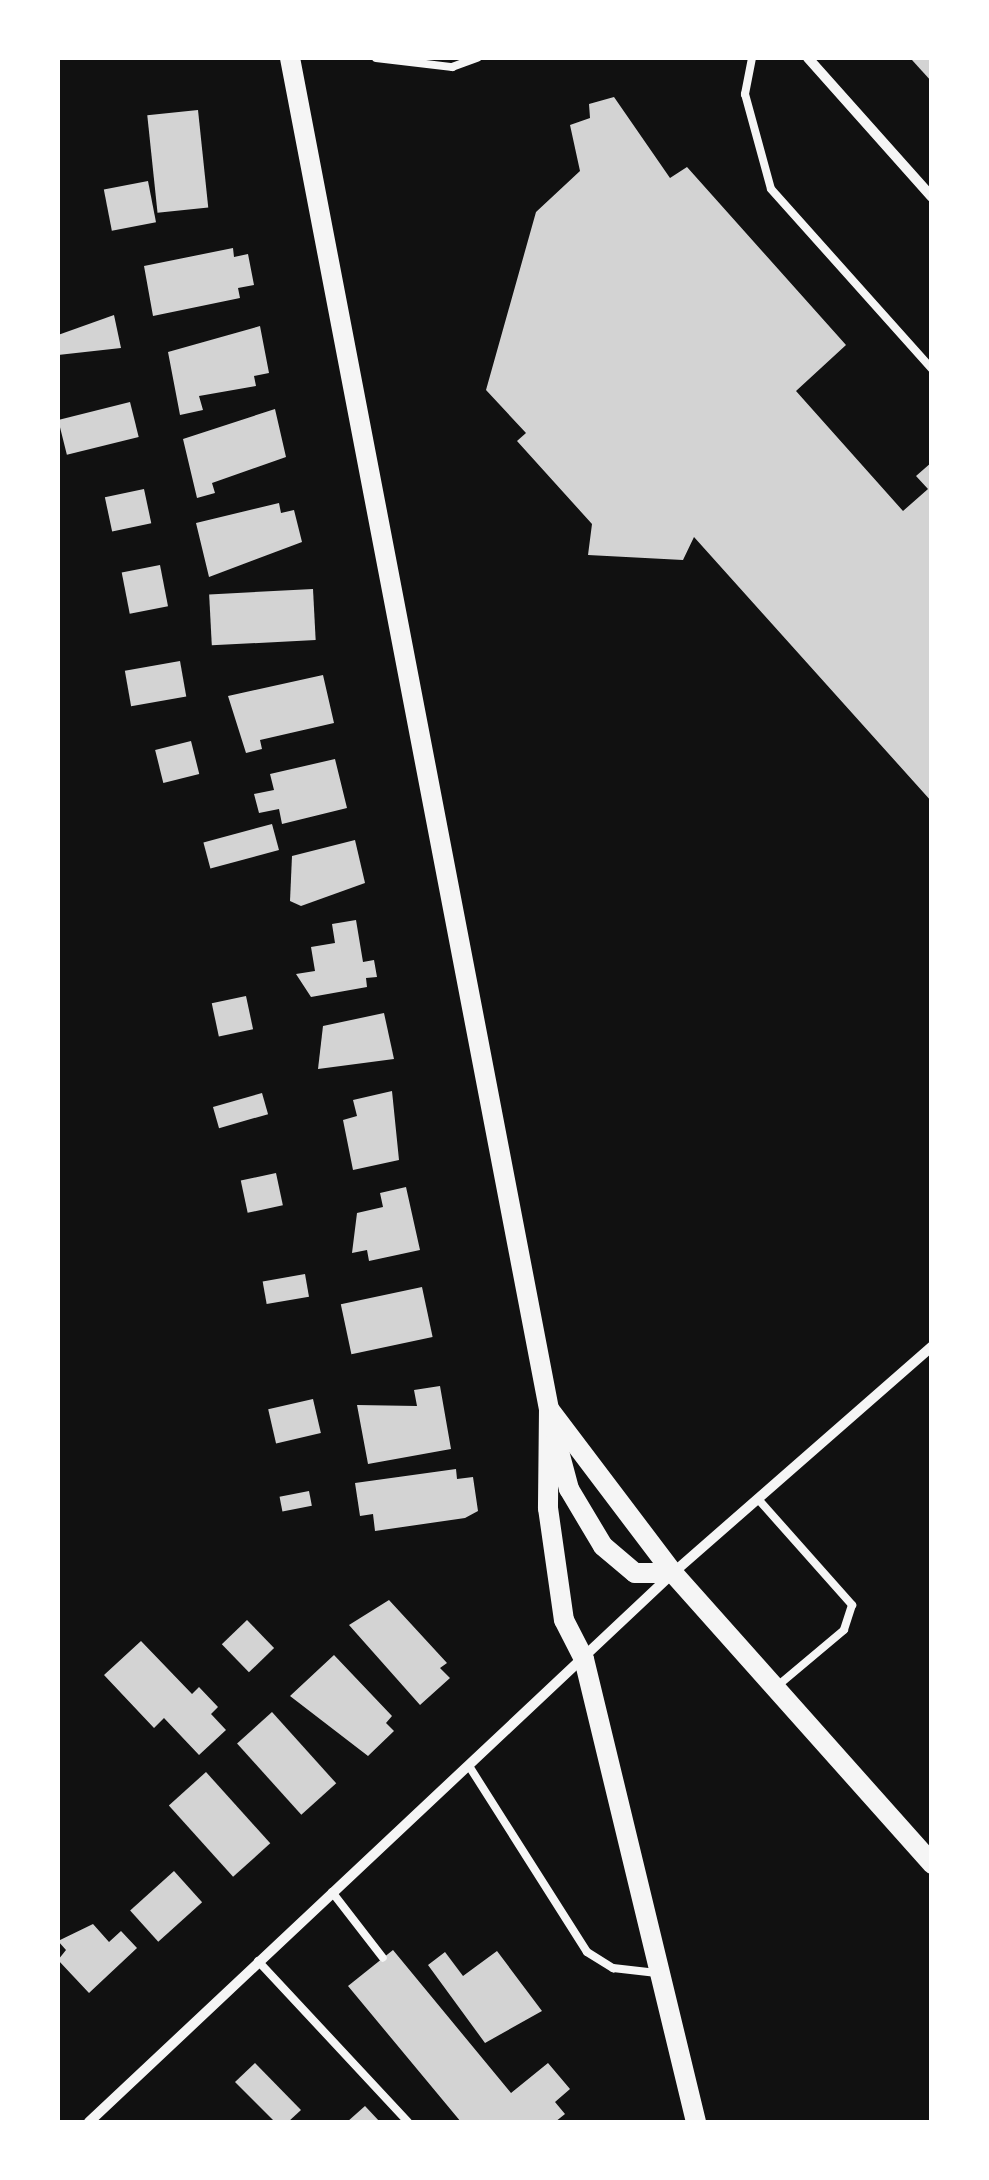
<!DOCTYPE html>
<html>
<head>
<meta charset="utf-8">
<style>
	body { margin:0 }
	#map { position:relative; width:989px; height:2180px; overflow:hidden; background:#111; font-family:Lato,sans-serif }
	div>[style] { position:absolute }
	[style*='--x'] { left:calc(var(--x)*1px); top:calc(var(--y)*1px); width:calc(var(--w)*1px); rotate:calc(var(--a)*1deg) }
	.building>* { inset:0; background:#d3d3d3; transform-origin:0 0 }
	.service>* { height:8px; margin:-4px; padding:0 4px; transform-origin:4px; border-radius:4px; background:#f5f5f5 }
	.minor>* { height:10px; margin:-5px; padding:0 5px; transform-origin:5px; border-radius:5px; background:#f5f5f5 }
	.secondary>* { height:20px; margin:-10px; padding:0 10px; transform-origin:10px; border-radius:10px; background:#f5f5f5 }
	span { translate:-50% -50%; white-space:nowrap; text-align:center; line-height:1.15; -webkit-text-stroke:10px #fff; paint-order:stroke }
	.frame { position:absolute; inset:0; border:60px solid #fff; pointer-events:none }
</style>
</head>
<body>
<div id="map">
	<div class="building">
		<div style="clip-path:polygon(915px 58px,932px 58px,932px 82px,912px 60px)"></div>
		<div style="clip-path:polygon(614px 97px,670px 178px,687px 167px,846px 345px,796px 391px,903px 511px,928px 489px,916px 476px,932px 462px,932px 802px,694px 537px,683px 560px,588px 555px,592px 524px,517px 441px,526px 433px,486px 390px,536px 212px,580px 171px,570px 125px,590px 118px,589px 104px)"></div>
		<div style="left:198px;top:110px;width:98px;height:51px;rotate:84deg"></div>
		<div style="left:148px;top:181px;width:42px;height:45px;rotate:79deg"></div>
		<div style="clip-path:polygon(233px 248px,234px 257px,248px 254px,254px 285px,238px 288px,240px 298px,153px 316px,144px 266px)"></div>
		<div style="clip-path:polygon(114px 315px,121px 348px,58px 355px,58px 335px)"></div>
		<div style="clip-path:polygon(260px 326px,269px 373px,254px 376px,256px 386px,199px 396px,203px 410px,180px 415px,168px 352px)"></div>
		<div style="left:130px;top:402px;width:36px;height:74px;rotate:76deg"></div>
		<div style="clip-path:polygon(275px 409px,286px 457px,212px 483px,215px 493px,197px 498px,183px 439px)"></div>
		<div style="left:144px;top:489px;width:35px;height:40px;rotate:78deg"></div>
		<div style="clip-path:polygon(279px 503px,281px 513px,294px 510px,302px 542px,209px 577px,196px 523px)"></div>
		<div style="left:160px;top:565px;width:42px;height:39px;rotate:79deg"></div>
		<div style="left:313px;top:589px;width:51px;height:104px;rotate:87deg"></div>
		<div style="left:180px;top:661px;width:36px;height:56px;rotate:80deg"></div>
		<div style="clip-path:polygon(323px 675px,334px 723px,260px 740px,262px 749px,246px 753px,228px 696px)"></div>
		<div style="left:191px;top:741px;width:34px;height:37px;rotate:76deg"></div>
		<div style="clip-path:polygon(335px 759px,347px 808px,282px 824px,279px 809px,259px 813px,254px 794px,274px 790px,270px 774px)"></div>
		<div style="left:272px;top:824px;width:27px;height:71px;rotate:75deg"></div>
		<div style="clip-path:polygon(355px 840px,365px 883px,301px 906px,290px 901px,292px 856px)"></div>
		<div style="clip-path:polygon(356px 920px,363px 962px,374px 960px,377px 977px,366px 978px,367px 987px,311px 997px,296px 974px,315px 971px,311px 947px,335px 943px,332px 924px)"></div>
		<div style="left:246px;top:996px;width:34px;height:35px;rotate:78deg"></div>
		<div style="clip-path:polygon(384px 1013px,394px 1059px,318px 1069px,323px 1026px)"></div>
		<div style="clip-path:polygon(392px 1091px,399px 1160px,353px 1170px,343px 1120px,357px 1116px,353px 1100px)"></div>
		<div style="left:262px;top:1093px;width:22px;height:51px;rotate:74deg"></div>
		<div style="left:276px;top:1173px;width:33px;height:36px;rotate:78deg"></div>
		<div style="clip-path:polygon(406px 1187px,420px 1250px,369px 1261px,367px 1250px,352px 1253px,357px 1213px,383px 1207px,380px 1193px)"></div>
		<div style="left:305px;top:1274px;width:23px;height:43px;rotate:80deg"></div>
		<div style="left:422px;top:1287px;width:51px;height:83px;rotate:78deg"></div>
		<div style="clip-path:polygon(440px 1386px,451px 1449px,368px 1464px,357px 1405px,417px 1406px,414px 1390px)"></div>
		<div style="left:313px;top:1399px;width:35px;height:46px;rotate:77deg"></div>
		<div style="clip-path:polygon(456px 1469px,457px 1479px,473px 1477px,478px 1511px,465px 1518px,375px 1531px,373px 1514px,360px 1516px,355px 1483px)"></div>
		<div style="left:309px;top:1491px;width:15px;height:30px;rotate:79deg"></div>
		<div style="clip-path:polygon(389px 1600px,447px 1663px,440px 1668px,450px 1678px,420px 1705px,349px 1625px)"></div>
		<div style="left:247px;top:1620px;width:39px;height:35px;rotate:46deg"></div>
		<div style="clip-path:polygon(141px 1641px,192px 1694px,199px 1687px,218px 1707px,211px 1714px,226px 1730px,199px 1755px,164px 1718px,154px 1728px,104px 1675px)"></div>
		<div style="clip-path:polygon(334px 1655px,392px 1716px,386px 1723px,394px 1731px,368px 1756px,290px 1696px)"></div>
		<div style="left:272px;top:1712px;width:96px;height:47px;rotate:48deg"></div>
		<div style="left:206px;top:1772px;width:96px;height:50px;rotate:48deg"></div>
		<div style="left:174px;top:1871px;width:42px;height:59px;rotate:48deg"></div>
		<div style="clip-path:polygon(93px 1924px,109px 1942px,121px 1931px,137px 1948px,89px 1993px,58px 1960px,66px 1950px,58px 1941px)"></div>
		<div style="clip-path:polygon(393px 1950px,511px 2093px,548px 2063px,570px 2089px,555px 2102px,565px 2114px,555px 2122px,461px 2122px,348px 1986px)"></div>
		<div style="clip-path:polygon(497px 1951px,542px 2011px,485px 2043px,428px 1965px,445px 1952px,463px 1976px)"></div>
		<div style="clip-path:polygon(255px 2063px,301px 2110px,288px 2122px,275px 2122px,235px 2082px)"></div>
		<div style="clip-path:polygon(365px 2106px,380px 2122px,347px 2122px)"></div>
	</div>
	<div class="service">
		<div style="--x:376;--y:58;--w:77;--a:6.8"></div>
		<div style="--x:452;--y:67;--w:27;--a:-20"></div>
		<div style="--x:752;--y:58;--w:37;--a:101"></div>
		<div style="--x:745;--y:94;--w:98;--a:74.7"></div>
		<div style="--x:771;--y:189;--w:241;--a:48.2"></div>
		<div style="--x:758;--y:1499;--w:142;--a:48.4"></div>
		<div style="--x:852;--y:1605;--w:26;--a:108"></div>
		<div style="--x:844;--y:1630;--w:89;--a:140"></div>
		<div style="--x:469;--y:1766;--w:220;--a:57.6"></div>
		<div style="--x:587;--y:1952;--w:31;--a:32"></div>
		<div style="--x:613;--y:1968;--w:44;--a:6.5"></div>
		<div style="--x:332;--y:1892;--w:83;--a:52.3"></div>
		<div style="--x:258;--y:1961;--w:220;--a:47"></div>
	</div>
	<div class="minor">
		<div style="--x:808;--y:58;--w:186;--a:48.3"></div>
		<div style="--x:89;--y:2122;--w:802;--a:-43.23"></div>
		<div style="--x:673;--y:1573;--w:344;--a:-41.2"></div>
	</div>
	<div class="secondary">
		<div style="--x:290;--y:58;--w:1376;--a:79.15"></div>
		<div style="--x:549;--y:1409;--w:99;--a:90.6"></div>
		<div style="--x:548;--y:1508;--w:113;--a:81.9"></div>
		<div style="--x:564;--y:1620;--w:44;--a:62.9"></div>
		<div style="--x:584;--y:1659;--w:476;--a:76.4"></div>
		<div style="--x:549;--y:1409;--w:206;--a:52.9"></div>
		<div style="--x:673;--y:1573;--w:390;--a:48.3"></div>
		<div style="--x:556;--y:1440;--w:51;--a:75.1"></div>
		<div style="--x:569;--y:1489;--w:66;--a:59.2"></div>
		<div style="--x:603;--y:1546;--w:42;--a:40.2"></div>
		<div style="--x:635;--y:1573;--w:38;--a:0"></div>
	</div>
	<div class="frame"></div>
</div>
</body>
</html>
